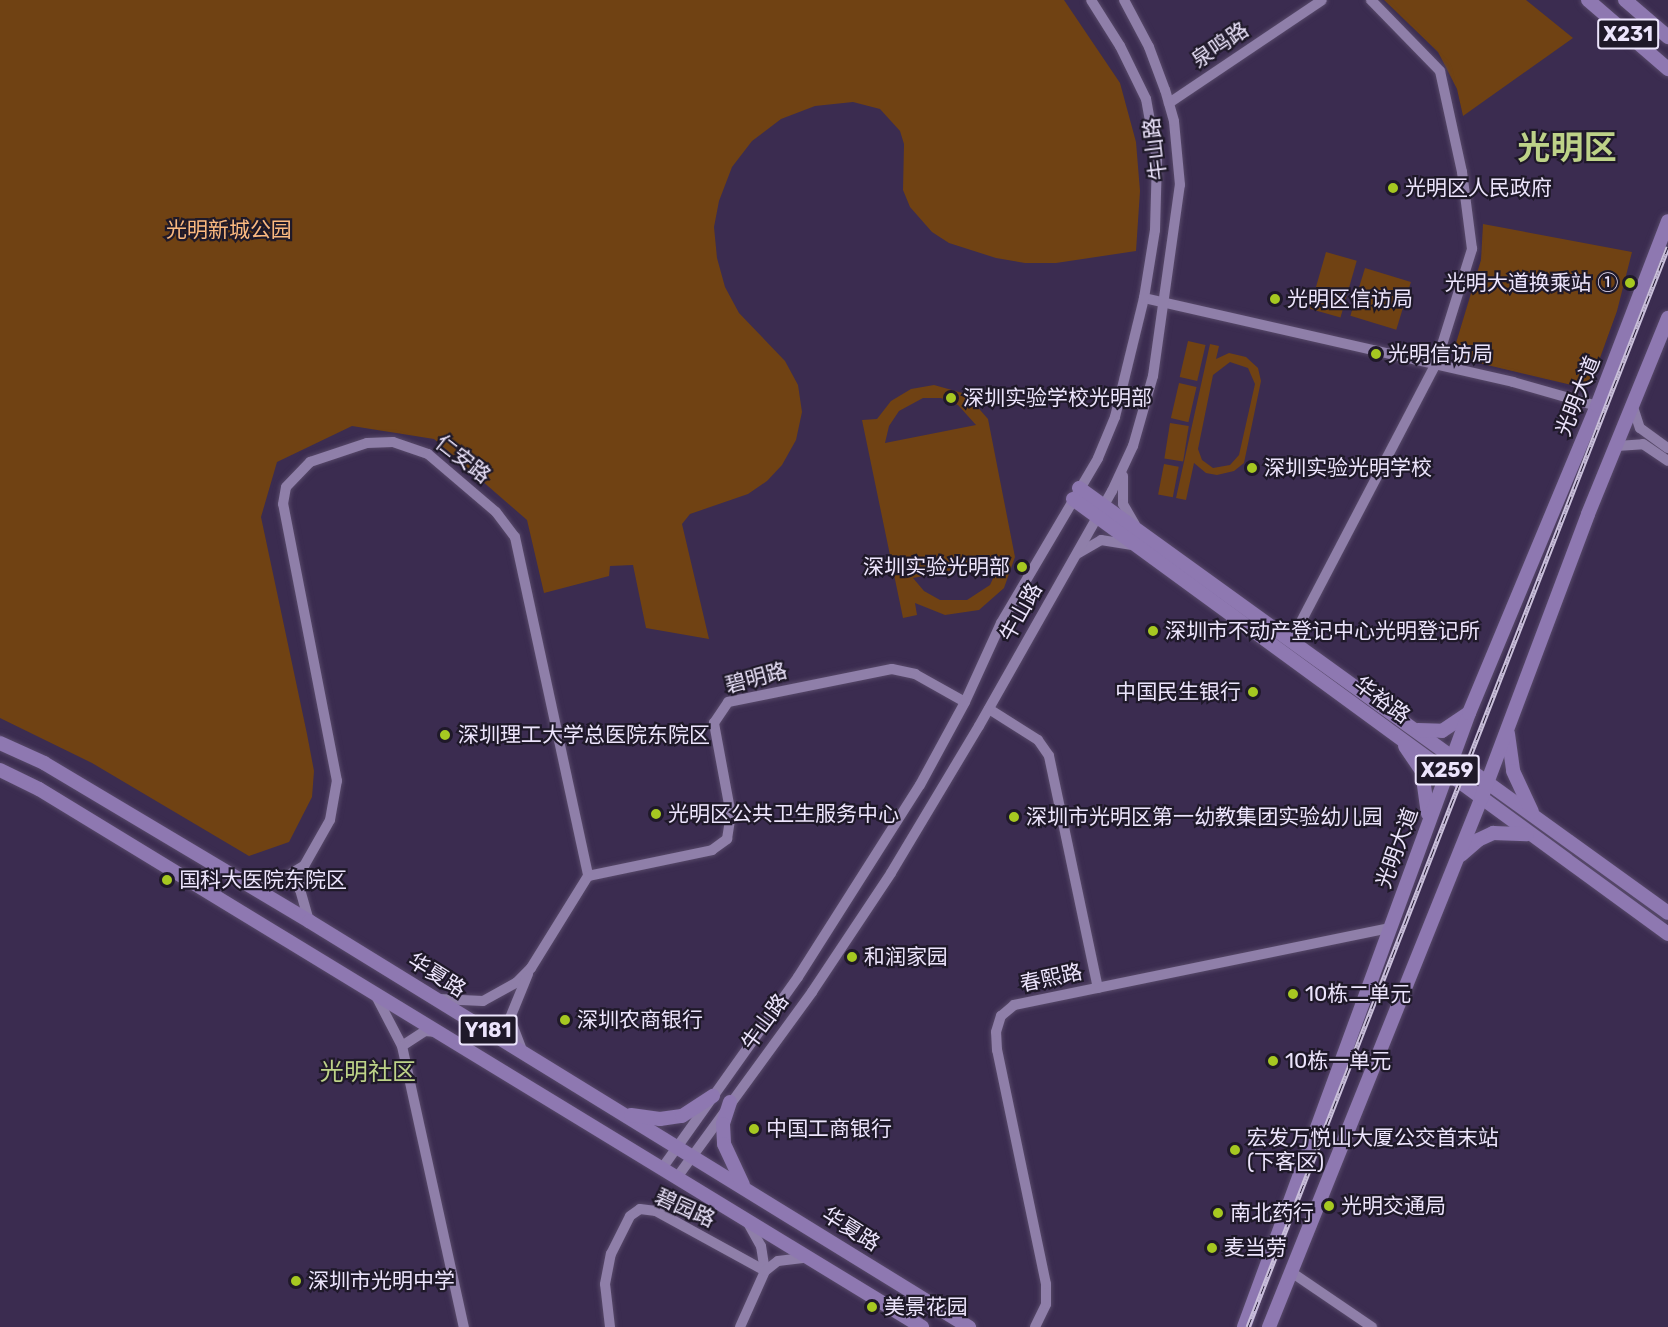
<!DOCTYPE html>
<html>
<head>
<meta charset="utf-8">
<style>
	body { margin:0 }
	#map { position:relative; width:1668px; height:1327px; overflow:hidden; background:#3b2c50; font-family:Rubik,"Noto Sans SC",sans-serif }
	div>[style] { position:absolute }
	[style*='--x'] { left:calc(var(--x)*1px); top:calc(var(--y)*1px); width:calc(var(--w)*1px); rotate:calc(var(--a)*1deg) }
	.green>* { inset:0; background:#704213; transform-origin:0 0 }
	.roads { filter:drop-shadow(0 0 2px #574969) drop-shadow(0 0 2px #574969) }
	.minor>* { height:10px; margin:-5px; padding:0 5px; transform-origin:5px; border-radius:5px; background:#8f7fa9 }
	.major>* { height:14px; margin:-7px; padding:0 7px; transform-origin:7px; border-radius:7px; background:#8e78b1 }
	.rail>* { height:5px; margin-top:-2.5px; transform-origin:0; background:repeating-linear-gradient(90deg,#1f1929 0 9px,#cac0db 0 18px); box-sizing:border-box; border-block:2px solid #cac0db }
	.dots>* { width:16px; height:16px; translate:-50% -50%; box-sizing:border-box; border:3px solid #1f1929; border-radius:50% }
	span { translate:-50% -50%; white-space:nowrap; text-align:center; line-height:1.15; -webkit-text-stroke:4.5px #1f1929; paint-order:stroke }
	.shield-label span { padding:2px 4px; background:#1f1929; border:2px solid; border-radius:4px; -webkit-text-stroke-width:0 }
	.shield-label { font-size:20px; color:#ece4fc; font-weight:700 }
	.street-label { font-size:21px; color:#ece4fc }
	.poi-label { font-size:21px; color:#ece4fc }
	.left { translate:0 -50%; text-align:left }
	.right { translate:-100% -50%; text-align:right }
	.park-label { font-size:21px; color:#fbb980 }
	.quarter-label { font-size:24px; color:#bdd288 }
	.town-label { font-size:33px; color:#bdd288; font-weight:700 }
</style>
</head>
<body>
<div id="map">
	<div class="green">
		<div style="clip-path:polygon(0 0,1064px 0,1120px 83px,1136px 142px,1140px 191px,1136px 251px,1056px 263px,1025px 263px,996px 258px,949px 243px,932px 232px,910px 207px,903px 190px,904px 144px,900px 131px,880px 109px,853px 102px,815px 106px,781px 119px,752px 141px,732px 167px,719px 201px,714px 227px,717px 258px,725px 287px,739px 313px,785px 361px,798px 385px,802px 412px,796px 440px,782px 465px,767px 481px,748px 494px,690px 514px,682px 524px,709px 639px,646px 628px,633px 565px,610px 566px,609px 576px,544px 593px,527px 520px,434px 439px,352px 426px,277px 462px,261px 517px,307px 734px,314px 771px,312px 797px,289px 842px,249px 856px,92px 763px,0 718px)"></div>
		<div style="clip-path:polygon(1384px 0,1526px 0,1573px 38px,1463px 116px,1457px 89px,1438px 52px)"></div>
		<div style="clip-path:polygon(1483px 224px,1632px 252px,1617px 311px,1592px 380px,1580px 387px,1466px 360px,1456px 343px,1481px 260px)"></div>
		<div style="left:1326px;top:252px;width:32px;height:59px;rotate:16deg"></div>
		<div style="left:1365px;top:268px;width:48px;height:50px;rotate:17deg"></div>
		<div style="left:1188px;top:341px;width:18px;height:37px;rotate:13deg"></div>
		<div style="clip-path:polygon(evenodd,1210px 344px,1219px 346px,1216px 359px,1229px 353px,1246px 357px,1258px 368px,1261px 381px,1244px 463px,1234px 471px,1217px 475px,1206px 473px,1194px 463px,1186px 500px,1176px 498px,1210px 344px,1230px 362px,1248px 368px,1255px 384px,1239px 455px,1230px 465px,1213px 468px,1202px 460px,1198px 449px,1213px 375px,1230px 362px)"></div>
		<div style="left:1179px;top:383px;width:18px;height:36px;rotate:13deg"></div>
		<div style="clip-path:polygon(evenodd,934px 385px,966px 394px,988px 419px,1015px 557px,1004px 588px,979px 610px,945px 615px,915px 603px,917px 615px,903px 618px,862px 420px,877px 419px,891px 401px,911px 389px,934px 385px,923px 398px,941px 398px,958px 405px,976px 425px,885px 443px,889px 426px,899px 411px,923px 398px,934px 385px,1001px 561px,990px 585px,967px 600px,940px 600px,924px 591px,913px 578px,1001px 561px)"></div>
		<div style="left:1170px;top:423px;width:19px;height:36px;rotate:9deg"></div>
		<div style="left:1164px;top:464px;width:15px;height:31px;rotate:11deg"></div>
	</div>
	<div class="roads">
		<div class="minor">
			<div style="--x:1169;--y:103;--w:184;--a:-33.9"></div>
			<div style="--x:1144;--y:298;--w:378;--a:12.8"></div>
			<div style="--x:1513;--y:382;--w:87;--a:15.9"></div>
			<div style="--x:1633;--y:407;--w:22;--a:72"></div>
			<div style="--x:1640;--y:428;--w:34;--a:36"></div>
			<div style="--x:1617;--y:446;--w:26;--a:-4"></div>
			<div style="--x:1643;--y:444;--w:30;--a:34"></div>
			<div style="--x:1123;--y:476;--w:28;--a:90"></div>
			<div style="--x:1123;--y:504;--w:24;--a:60"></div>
			<div style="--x:1077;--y:554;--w:28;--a:-30"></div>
			<div style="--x:1101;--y:540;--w:30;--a:9"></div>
			<div style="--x:1291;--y:641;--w:313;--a:-62.4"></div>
			<div style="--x:1436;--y:364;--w:121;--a:-72.6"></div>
			<div style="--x:1472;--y:249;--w:78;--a:-97.4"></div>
			<div style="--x:1462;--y:172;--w:103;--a:-102.3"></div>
			<div style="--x:1440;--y:71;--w:99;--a:-134.2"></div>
			<div style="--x:989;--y:709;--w:58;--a:32.3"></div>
			<div style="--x:1038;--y:740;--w:19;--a:55"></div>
			<div style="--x:1049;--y:756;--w:237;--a:78.1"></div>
			<div style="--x:248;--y:884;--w:34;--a:-8"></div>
			<div style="--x:282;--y:879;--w:26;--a:-31"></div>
			<div style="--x:309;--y:921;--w:32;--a:-106"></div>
			<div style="--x:300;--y:890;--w:24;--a:-81"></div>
			<div style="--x:304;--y:866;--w:53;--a:-60.5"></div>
			<div style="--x:330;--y:820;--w:40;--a:-80"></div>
			<div style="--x:337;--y:781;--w:282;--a:-101"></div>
			<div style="--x:283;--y:504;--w:17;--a:-80"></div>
			<div style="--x:286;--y:487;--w:35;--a:-46"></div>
			<div style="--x:310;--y:462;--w:60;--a:-18.4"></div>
			<div style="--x:367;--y:443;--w:26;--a:-2"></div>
			<div style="--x:393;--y:442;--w:37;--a:19"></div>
			<div style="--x:428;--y:454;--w:89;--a:40.5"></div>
			<div style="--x:496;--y:512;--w:31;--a:53"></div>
			<div style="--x:515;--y:537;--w:347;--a:77.8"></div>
			<div style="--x:376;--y:996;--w:56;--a:62.5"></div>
			<div style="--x:439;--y:999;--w:44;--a:2.6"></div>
			<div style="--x:483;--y:1001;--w:38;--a:-29"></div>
			<div style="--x:516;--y:983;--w:21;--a:-45"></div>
			<div style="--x:531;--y:968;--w:108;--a:-58.2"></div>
			<div style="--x:588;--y:876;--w:127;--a:-11.8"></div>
			<div style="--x:712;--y:850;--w:19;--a:-36"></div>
			<div style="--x:727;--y:839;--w:24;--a:-81"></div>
			<div style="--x:731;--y:815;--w:94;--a:-100.5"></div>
			<div style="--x:714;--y:723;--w:25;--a:-56"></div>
			<div style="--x:728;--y:702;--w:167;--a:-11.4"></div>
			<div style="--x:892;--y:669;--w:24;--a:12"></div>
			<div style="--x:915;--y:674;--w:57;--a:29.2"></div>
			<div style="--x:436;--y:1032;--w:11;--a:-175"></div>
			<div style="--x:425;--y:1031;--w:27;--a:147"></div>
			<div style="--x:402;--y:1046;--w:288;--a:77.6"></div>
			<div style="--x:522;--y:1050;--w:34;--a:-111"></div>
			<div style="--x:510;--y:1018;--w:48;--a:-67.8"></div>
			<div style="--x:663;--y:1167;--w:233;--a:-54.6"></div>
			<div style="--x:798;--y:977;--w:227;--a:-57.6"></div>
			<div style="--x:920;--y:785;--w:94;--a:-61.5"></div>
			<div style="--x:965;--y:702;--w:87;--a:-65.5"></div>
			<div style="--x:1001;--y:623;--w:191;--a:-59.5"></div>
			<div style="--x:1098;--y:458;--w:44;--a:-67.5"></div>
			<div style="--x:1115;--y:417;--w:122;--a:-76.3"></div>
			<div style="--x:1144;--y:298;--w:69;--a:-80.8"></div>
			<div style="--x:1155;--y:230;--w:70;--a:-88.4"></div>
			<div style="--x:1157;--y:160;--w:62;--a:-100.2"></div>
			<div style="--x:1146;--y:99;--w:59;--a:-116.1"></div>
			<div style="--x:1120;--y:46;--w:54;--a:-122.2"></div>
			<div style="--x:678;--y:1176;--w:228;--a:-53.9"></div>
			<div style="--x:812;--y:992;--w:143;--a:-56.4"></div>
			<div style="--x:891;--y:873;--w:171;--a:-59.1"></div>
			<div style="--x:979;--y:726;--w:270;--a:-60.5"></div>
			<div style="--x:1112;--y:491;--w:50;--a:-65"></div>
			<div style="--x:1133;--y:446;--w:73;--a:-74.1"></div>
			<div style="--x:1153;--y:376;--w:193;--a:-82"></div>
			<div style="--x:1180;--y:185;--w:64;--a:-95.4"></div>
			<div style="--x:1174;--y:121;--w:32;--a:-106"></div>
			<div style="--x:1165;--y:90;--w:46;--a:-110.4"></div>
			<div style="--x:1149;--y:47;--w:53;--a:-118"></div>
			<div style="--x:747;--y:1221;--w:29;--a:61"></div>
			<div style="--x:761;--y:1246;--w:25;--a:81"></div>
			<div style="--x:1291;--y:1272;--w:98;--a:34.2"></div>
			<div style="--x:610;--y:1327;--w:43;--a:-96.6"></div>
			<div style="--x:605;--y:1284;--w:31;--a:-79"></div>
			<div style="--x:611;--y:1254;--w:42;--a:-63.4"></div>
			<div style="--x:630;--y:1216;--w:12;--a:-35"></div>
			<div style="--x:640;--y:1209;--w:16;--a:7"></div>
			<div style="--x:656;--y:1211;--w:124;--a:28.8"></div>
			<div style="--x:740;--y:1327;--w:61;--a:-65.9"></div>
			<div style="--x:765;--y:1271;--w:16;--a:-38"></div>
			<div style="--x:778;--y:1261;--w:31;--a:-7"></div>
			<div style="--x:1035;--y:1327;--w:25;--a:-64"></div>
			<div style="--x:1046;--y:1304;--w:20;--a:-90"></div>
			<div style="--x:1046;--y:1284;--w:239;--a:-101.8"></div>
			<div style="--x:997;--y:1050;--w:18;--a:-93"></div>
			<div style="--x:996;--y:1032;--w:17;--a:-73"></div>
			<div style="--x:1001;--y:1016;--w:17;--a:-40"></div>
			<div style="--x:1014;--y:1005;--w:384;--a:-11.6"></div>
		</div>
		<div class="major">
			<div style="--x:1588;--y:0;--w:106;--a:40.8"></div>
			<div style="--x:1625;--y:0;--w:57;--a:40.7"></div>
			<div style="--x:1079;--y:488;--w:726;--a:35.81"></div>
			<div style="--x:1073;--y:499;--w:737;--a:36.17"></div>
			<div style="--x:1418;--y:730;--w:24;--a:2"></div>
			<div style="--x:1442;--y:731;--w:30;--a:-34"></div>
			<div style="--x:1508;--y:734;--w:37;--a:82"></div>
			<div style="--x:1513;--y:771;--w:45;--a:65.1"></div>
			<div style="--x:0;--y:743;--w:48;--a:24.4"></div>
			<div style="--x:44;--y:763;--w:309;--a:30.8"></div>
			<div style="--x:309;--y:921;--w:775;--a:31.6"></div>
			<div style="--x:1405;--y:746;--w:30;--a:56"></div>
			<div style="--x:1422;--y:771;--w:43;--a:82.1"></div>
			<div style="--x:0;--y:770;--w:43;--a:26"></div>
			<div style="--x:39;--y:789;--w:1034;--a:31.35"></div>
			<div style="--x:1461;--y:855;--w:23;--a:-41"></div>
			<div style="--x:1478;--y:840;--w:17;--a:-25"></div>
			<div style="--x:1493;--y:833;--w:34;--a:2"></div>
			<div style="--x:730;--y:1102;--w:23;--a:108"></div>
			<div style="--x:723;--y:1124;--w:20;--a:87"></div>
			<div style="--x:724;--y:1144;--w:45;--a:65.1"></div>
			<div style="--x:631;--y:1115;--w:29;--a:8"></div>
			<div style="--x:660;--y:1119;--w:22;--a:-8"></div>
			<div style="--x:682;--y:1116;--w:37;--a:-33"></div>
			<div style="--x:1244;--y:1327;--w:654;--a:-69.87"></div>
			<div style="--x:1469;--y:713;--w:333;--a:-67.4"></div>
			<div style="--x:1597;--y:406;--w:198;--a:-69"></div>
			<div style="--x:1269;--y:1327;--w:569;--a:-68.12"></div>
			<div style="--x:1481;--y:799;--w:304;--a:-69.4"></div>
			<div style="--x:1588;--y:514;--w:212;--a:-67.8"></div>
		</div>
	</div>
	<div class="rail">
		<div style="--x:1248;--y:1327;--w:1159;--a:-68.75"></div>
	</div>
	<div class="dots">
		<div style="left:1393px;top:188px;background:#a6c821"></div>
		<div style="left:1630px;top:283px;background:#a6c821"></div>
		<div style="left:1275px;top:299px;background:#a6c821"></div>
		<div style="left:1376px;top:354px;background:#a6c821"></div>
		<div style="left:951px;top:398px;background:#a6c821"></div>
		<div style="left:1252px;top:468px;background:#a6c821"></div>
		<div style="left:1022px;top:567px;background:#a6c821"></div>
		<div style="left:1153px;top:631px;background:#a6c821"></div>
		<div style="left:1253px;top:692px;background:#a6c821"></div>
		<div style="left:445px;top:735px;background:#a6c821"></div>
		<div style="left:656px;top:814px;background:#a6c821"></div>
		<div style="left:1014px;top:817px;background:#a6c821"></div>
		<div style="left:167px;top:880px;background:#a6c821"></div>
		<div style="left:852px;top:957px;background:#a6c821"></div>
		<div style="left:1293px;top:994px;background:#a6c821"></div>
		<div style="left:565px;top:1020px;background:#a6c821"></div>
		<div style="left:1273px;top:1061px;background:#a6c821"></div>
		<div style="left:754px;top:1129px;background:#a6c821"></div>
		<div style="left:1235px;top:1150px;background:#a6c821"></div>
		<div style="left:1329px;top:1206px;background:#a6c821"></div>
		<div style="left:1218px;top:1213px;background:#a6c821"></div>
		<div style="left:1212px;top:1248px;background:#a6c821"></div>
		<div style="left:296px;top:1281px;background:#a6c821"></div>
		<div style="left:872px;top:1307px;background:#a6c821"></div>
	</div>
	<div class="shield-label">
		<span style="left:1628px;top:34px">X231</span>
		<span style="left:1447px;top:770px">X259</span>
		<span style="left:488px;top:1030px">Y181</span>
	</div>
	<div class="street-label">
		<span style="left:1220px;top:45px;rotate:-34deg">泉鸣路</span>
		<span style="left:1155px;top:149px;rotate:-97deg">牛山路</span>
		<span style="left:1578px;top:396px;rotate:-68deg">光明大道</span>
		<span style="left:463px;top:459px;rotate:38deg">仁安路</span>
		<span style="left:1021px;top:612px;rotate:-61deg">牛山路</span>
		<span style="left:756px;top:678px;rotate:-15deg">碧明路</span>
		<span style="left:1382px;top:700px;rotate:36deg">华裕路</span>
		<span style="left:1397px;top:848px;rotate:-70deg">光明大道</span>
		<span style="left:437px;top:975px;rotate:32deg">华夏路</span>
		<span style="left:1051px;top:978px;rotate:-12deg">春熙路</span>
		<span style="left:765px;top:1022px;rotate:-54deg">牛山路</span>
		<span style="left:685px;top:1208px;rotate:24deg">碧园路</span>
		<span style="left:851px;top:1229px;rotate:32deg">华夏路</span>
	</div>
	<div class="poi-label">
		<span class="left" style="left:1405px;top:188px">光明区人民政府</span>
		<span class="right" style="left:1618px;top:283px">光明大道换乘站 ①</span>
		<span class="left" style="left:1287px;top:299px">光明区信访局</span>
		<span class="left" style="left:1388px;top:354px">光明信访局</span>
		<span class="left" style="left:963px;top:398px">深圳实验学校光明部</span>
		<span class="left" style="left:1264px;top:468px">深圳实验光明学校</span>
		<span class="right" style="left:1010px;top:567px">深圳实验光明部</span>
		<span class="left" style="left:1165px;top:631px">深圳市不动产登记中心光明登记所</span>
		<span class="right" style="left:1241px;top:692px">中国民生银行</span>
		<span class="left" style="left:458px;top:735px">深圳理工大学总医院东院区</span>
		<span class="left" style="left:668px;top:814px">光明区公共卫生服务中心</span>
		<span class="left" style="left:1026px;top:817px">深圳市光明区第一幼教集团实验幼儿园</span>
		<span class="left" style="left:179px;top:880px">国科大医院东院区</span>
		<span class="left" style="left:864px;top:957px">和润家园</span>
		<span class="left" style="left:1305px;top:994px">10栋二单元</span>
		<span class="left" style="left:577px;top:1020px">深圳农商银行</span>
		<span class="left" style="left:1285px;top:1061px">10栋一单元</span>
		<span class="left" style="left:766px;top:1129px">中国工商银行</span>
		<span class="left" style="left:1247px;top:1150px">宏发万悦山大厦公交首末站<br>(下客区)</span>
		<span class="left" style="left:1341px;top:1206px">光明交通局</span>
		<span class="left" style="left:1230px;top:1213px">南北药行</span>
		<span class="left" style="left:1224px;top:1248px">麦当劳</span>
		<span class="left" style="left:308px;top:1281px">深圳市光明中学</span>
		<span class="left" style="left:884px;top:1307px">美景花园</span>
	</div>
	<div class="park-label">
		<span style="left:229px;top:230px">光明新城公园</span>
	</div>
	<div class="quarter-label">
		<span style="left:368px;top:1073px">光明社区</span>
	</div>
	<div class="town-label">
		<span style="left:1567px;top:148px">光明区</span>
	</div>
</div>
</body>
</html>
